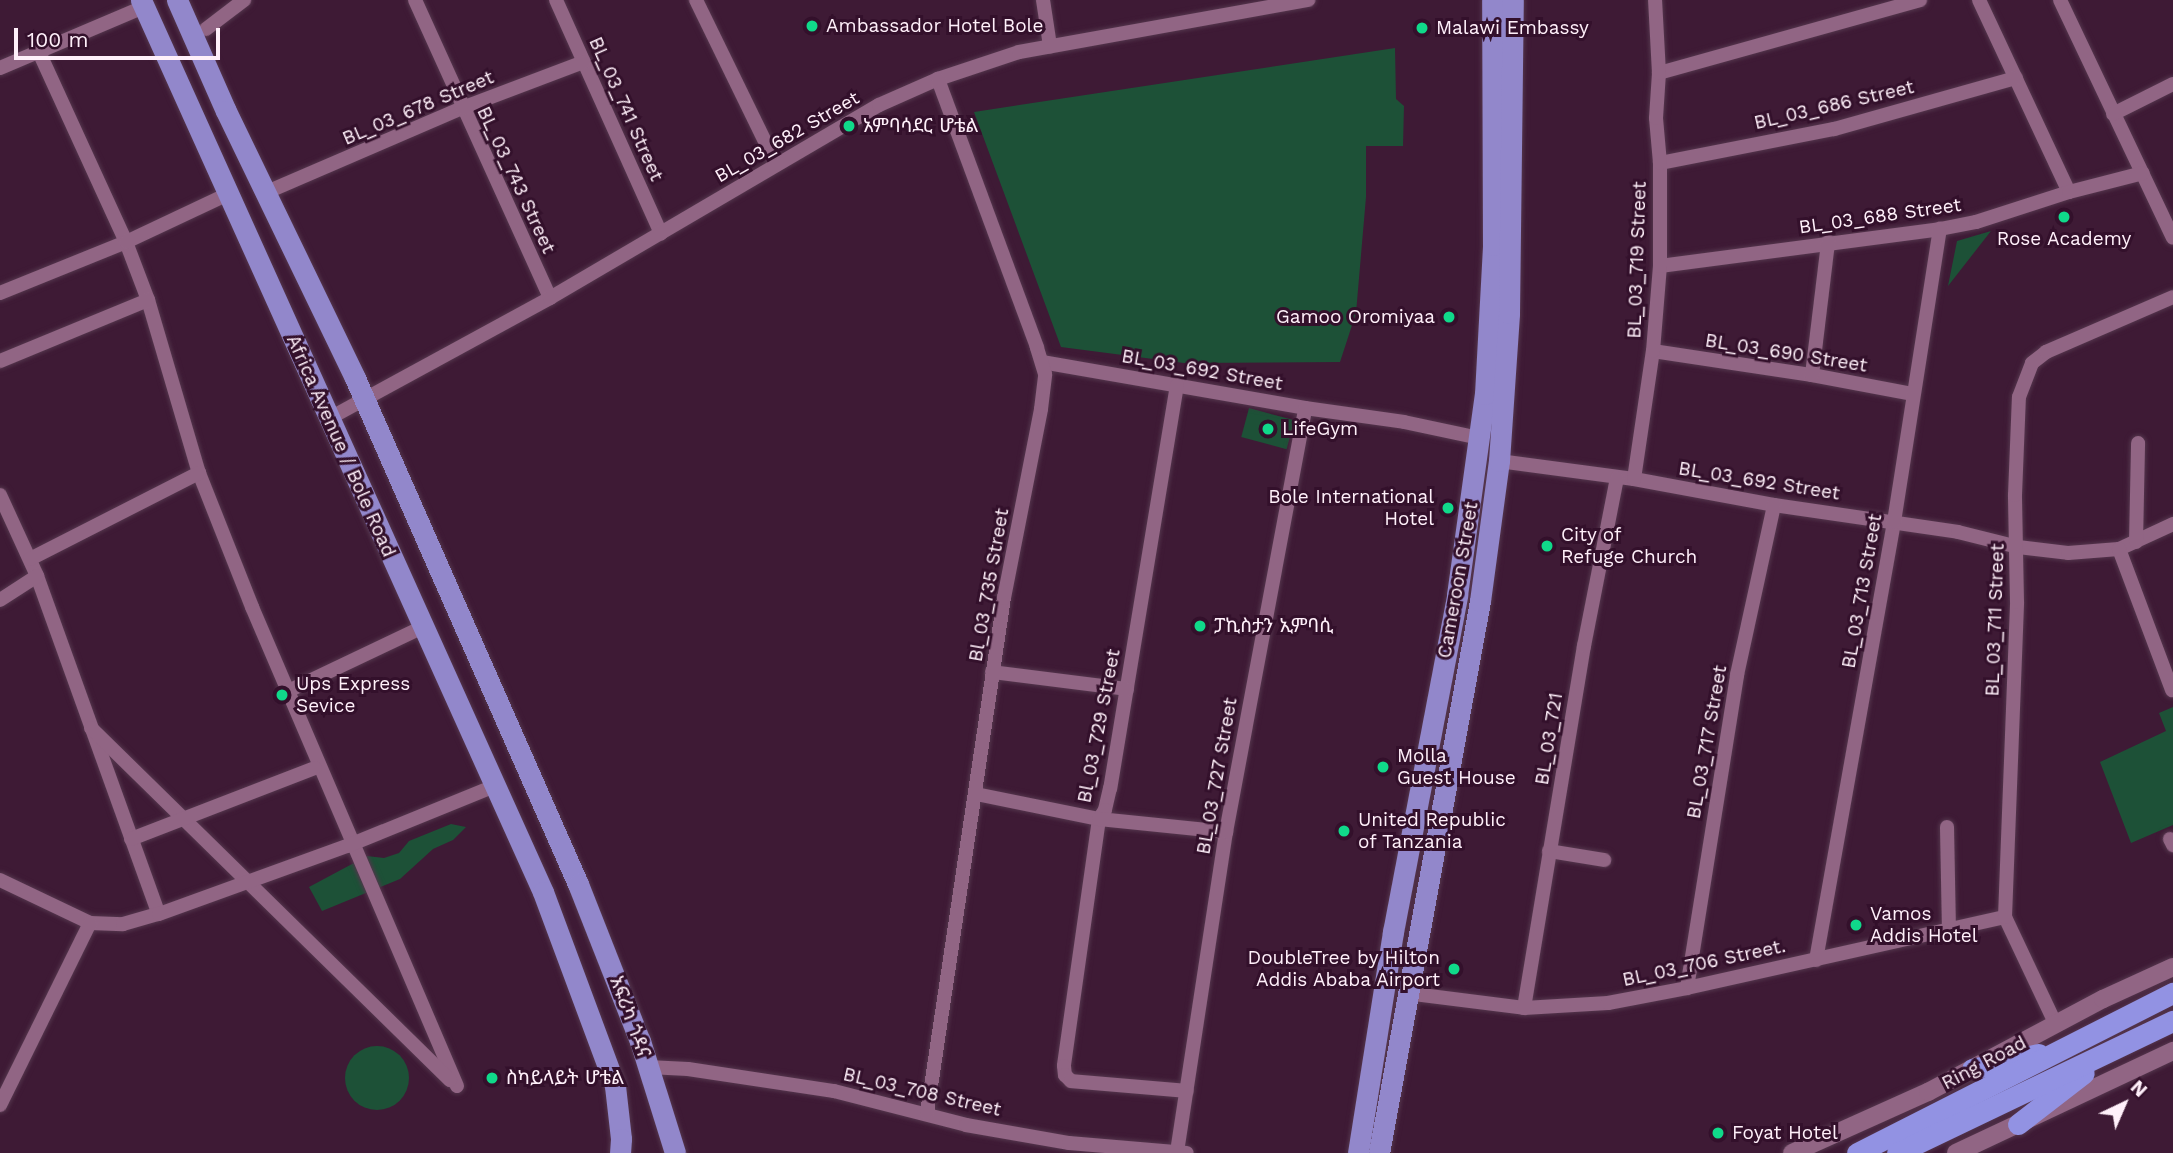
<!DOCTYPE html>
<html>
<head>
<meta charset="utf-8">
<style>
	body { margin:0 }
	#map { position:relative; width:2173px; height:1153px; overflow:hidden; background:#3e1a35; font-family:"Work Sans","Noto Sans Ethiopic",sans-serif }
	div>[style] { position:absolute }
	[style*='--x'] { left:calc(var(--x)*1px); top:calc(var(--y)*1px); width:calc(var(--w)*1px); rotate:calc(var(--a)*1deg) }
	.green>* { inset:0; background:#1d5137; transform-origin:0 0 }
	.round { border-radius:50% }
	.roads { filter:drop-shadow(0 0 2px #54364d) drop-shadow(0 0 2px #54364d) }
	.minor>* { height:14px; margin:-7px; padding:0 7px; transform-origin:7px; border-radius:7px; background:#916584 }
	.tertiary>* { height:18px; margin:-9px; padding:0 9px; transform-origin:9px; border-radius:9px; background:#916584 }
	.primary>* { height:21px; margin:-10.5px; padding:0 10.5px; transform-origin:10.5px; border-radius:10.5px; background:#9287cb }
	.trunk>* { height:21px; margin:-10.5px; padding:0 10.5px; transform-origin:10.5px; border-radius:10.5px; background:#9292e3 }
	.dots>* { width:19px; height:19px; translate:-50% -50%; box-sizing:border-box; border:4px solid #33102b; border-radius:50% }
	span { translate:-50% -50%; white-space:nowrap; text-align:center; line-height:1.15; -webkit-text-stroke:6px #33102b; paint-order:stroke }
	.poi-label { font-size:19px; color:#fff0fa }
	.left { translate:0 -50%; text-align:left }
	.right { translate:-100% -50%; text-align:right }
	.street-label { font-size:19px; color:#fff0fa }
	.north { position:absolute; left:2089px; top:1069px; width:70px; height:70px; -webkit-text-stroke:5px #33102b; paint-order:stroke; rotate:44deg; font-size:19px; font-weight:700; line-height:28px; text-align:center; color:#fff0fa }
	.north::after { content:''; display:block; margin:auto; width:24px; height:32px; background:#fff0fa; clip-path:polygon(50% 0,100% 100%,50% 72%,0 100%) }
	.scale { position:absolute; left:14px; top:28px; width:206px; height:32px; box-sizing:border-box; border:4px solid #fff0fa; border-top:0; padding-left:9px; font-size:21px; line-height:24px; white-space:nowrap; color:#fff0fa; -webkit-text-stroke:5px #33102b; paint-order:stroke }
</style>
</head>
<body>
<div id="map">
	<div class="green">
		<div style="clip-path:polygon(1395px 48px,1396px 99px,1404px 106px,1403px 146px,1366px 146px,1366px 197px,1356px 313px,1340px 362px,1184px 363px,1061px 347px,974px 112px)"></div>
		<div style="clip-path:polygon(1991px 231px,1948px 286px,1957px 241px)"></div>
		<div style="left:1249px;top:408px;width:47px;height:30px;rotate:15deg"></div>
		<div style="clip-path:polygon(2173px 707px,2173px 825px,2131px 843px,2100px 762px,2166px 731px,2159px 713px)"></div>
		<div style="clip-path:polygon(451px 824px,466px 827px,453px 840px,433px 849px,400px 879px,322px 911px,309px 887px,367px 856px,384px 858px,399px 853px,409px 841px)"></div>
		<div class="round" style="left:345px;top:1046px;width:64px;height:64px"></div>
	</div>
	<div class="roads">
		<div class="minor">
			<div style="--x:415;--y:0;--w:327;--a:65.6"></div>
			<div style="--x:556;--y:0;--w:256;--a:65.8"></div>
			<div style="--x:696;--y:0;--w:182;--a:64"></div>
			<div style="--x:1043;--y:0;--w:47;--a:81.3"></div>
			<div style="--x:1979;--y:0;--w:212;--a:64.9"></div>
			<div style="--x:2060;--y:0;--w:263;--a:64.6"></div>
			<div style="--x:206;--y:29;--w:48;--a:-37.3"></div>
			<div style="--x:39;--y:52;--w:209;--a:65.4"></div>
			<div style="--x:126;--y:242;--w:62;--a:69.2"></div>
			<div style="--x:148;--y:300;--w:180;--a:73.6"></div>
			<div style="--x:199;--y:473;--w:144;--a:68.4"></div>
			<div style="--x:252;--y:607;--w:521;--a:66.83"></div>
			<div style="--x:0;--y:68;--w:156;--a:-23"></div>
			<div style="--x:1659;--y:73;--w:271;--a:-15.6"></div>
			<div style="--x:2113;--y:114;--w:67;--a:-26.6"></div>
			<div style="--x:1660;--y:163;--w:177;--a:-11.1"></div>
			<div style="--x:1834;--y:129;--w:189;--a:-15.7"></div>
			<div style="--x:267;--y:192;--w:212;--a:-23.3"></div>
			<div style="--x:462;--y:108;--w:130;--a:-20.7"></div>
			<div style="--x:1660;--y:266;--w:282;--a:-7.5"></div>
			<div style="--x:1940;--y:229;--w:37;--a:-11"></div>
			<div style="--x:1976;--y:222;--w:98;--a:-17.9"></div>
			<div style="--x:2069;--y:192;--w:76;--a:-14.4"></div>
			<div style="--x:0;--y:293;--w:136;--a:-22"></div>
			<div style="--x:126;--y:242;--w:113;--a:-25.2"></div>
			<div style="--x:1653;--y:351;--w:161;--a:8.6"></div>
			<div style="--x:1812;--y:375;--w:103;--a:10.7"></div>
			<div style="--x:0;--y:361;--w:160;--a:-22.4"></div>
			<div style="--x:1042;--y:362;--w:267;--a:9.9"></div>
			<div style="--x:1305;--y:408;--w:100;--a:8"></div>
			<div style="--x:1404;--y:422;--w:77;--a:12"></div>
			<div style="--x:1812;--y:375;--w:134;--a:-83.1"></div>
			<div style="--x:1177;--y:385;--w:409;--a:99.4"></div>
			<div style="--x:1110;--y:788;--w:23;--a:103"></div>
			<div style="--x:1105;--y:810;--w:11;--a:124"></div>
			<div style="--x:1099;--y:819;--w:249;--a:98.1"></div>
			<div style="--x:1064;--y:1066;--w:9;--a:84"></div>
			<div style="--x:1065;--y:1075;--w:8;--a:45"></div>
			<div style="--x:1071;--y:1081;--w:116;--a:4.9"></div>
			<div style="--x:328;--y:419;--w:253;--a:-28.6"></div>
			<div style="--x:550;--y:298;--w:381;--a:-30.4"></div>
			<div style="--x:879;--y:105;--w:64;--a:-23.8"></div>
			<div style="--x:938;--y:79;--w:85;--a:-18.4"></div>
			<div style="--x:1019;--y:52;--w:294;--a:-10.2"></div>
			<div style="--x:1499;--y:461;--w:136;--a:7.6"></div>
			<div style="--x:1634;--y:479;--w:142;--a:10.5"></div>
			<div style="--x:1774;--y:505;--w:186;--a:8.3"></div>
			<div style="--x:1958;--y:532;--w:62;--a:14"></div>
			<div style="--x:2018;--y:547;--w:50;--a:6.8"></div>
			<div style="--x:2068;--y:553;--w:51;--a:-4.5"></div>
			<div style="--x:2119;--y:549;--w:60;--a:-24.8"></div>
			<div style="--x:1634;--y:479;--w:129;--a:-81.6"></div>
			<div style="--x:1653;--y:351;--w:85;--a:-85.3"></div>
			<div style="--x:1660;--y:266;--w:103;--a:-90"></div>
			<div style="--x:1660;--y:163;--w:45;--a:-95.1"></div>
			<div style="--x:1656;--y:118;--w:45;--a:-86.2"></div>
			<div style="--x:1659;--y:73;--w:73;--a:-93.1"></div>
			<div style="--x:0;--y:495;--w:89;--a:65.4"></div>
			<div style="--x:37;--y:576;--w:359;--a:70.2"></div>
			<div style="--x:2136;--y:542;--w:99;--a:-88.8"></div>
			<div style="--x:2119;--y:549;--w:151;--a:69.4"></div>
			<div style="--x:30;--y:559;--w:190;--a:-27"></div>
			<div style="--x:0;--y:600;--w:44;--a:-33"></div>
			<div style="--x:992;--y:672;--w:136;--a:7.2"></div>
			<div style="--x:284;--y:693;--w:154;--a:-25.4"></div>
			<div style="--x:91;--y:728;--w:503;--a:44.44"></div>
			<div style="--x:976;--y:794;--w:126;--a:11.5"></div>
			<div style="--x:1099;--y:819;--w:128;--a:5.8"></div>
			<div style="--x:1947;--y:827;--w:103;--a:88.9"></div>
			<div style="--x:131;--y:839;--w:197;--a:-21.1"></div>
			<div style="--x:2170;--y:839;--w:7;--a:63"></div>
			<div style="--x:1549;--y:851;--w:56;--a:9.3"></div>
			<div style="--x:0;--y:880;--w:100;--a:25.5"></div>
			<div style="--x:90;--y:923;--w:33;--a:2"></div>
			<div style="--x:123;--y:924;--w:37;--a:-16"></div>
			<div style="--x:159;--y:914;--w:200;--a:-19.9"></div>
			<div style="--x:347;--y:846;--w:160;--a:-22.1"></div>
			<div style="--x:1816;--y:960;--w:445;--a:-79.9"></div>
			<div style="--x:1894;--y:522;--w:297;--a:-81.1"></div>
			<div style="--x:1687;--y:988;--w:317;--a:-80.9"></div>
			<div style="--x:1737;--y:675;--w:174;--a:-77.7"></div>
			<div style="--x:1406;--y:993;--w:119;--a:7.2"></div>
			<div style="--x:1524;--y:1008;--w:84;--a:-3.4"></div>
			<div style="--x:1608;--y:1003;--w:80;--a:-10.8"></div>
			<div style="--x:1687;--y:988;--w:326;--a:-12.6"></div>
			<div style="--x:1524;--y:1008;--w:367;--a:-80.6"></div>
			<div style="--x:1584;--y:646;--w:171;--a:-78.9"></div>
			<div style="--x:2056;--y:1025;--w:119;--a:-115.3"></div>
			<div style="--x:2005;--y:917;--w:315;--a:-87.8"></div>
			<div style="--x:2017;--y:602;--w:107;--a:-91.1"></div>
			<div style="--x:2015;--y:495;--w:98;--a:-87.7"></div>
			<div style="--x:2019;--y:397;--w:36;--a:-69"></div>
			<div style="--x:2032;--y:363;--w:18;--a:-38"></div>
			<div style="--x:2046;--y:352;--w:138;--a:-23.4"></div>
			<div style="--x:648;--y:1067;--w:40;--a:2.9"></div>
			<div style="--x:688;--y:1069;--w:148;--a:8.6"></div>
			<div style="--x:834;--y:1091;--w:136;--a:14.4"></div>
			<div style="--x:966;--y:1125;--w:105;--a:9.9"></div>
			<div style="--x:1069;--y:1143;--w:118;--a:4.8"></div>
			<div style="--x:0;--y:1105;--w:203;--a:-63.7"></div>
			<div style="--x:927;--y:1113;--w:521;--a:-81.5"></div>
			<div style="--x:1004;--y:598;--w:193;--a:-78.9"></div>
			<div style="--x:1041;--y:409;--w:35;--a:-83"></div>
			<div style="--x:1045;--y:374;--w:28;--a:-107"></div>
			<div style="--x:1037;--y:347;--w:286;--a:-110.3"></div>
			<div style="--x:1177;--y:1152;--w:324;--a:-81.3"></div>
			<div style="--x:1226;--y:832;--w:431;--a:-79.4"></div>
		</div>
		<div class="tertiary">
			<div style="--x:1792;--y:1153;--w:149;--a:-24.2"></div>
			<div style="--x:1928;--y:1092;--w:198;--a:-28"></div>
			<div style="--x:2103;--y:999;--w:77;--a:-24.6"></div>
			<div style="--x:1956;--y:1153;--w:240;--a:-25.2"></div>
		</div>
		<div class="primary">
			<div style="--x:141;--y:0;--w:978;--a:65.74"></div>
			<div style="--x:543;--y:892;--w:207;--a:69.6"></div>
			<div style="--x:615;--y:1086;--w:53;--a:83.5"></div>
			<div style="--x:621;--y:1139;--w:14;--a:94"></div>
			<div style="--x:177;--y:0;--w:121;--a:66.2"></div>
			<div style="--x:226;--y:111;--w:297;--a:64.2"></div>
			<div style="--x:355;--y:378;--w:553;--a:66.22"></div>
			<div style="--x:578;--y:884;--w:169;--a:68.5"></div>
			<div style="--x:640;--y:1041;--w:117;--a:72.6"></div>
			<div style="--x:1358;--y:1153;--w:224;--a:-81"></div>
			<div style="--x:1393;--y:932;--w:343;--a:-79.2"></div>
			<div style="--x:1457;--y:595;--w:203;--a:-82.1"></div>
			<div style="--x:1485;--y:394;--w:149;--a:-86.9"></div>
			<div style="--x:1493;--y:245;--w:245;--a:-90.2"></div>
			<div style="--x:1379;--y:1153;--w:561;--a:-79.63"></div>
			<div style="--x:1480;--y:601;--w:141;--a:-82.3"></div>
			<div style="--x:1499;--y:461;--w:148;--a:-86.1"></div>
			<div style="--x:1509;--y:313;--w:313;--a:-89.3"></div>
		</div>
		<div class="trunk">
			<div style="--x:1972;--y:1069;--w:68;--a:-12.8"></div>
			<div style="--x:2018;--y:1124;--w:83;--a:-37.7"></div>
			<div style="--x:1857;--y:1153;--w:354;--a:-26.9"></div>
			<div style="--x:1897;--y:1153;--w:306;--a:-25.6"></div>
		</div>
	</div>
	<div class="dots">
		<div style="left:812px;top:26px;background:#10d98a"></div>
		<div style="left:1422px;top:28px;background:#10d98a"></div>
		<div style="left:849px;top:126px;background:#10d98a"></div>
		<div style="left:2064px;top:217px;background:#10d98a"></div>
		<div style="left:1449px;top:317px;background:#10d98a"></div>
		<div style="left:1268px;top:429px;background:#10d98a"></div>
		<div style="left:1448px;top:508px;background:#10d98a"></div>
		<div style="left:1547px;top:546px;background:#10d98a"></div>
		<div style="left:1200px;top:626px;background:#10d98a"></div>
		<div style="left:282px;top:695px;background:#10d98a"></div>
		<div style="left:1383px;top:767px;background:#10d98a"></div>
		<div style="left:1344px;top:831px;background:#10d98a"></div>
		<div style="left:1856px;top:925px;background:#10d98a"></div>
		<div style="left:1454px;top:969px;background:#10d98a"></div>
		<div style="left:492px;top:1078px;background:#10d98a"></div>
		<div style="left:1718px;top:1133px;background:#10d98a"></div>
	</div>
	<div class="poi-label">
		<span class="left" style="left:826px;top:26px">Ambassador Hotel Bole</span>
		<span class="left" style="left:1436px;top:28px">Malawi Embassy</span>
		<span class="left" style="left:863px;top:126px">አምባሳደር ሆቴል</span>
		<span style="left:2064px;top:239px">Rose Academy</span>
		<span class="right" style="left:1435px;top:317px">Gamoo Oromiyaa</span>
		<span class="left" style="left:1282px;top:429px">LifeGym</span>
		<span class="right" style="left:1434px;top:508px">Bole International<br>Hotel</span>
		<span class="left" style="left:1561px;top:546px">City of<br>Refuge Church</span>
		<span class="left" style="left:1214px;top:626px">ፓኪስታን ኢምባሲ</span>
		<span class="left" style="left:296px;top:695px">Ups Express<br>Sevice</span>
		<span class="left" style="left:1397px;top:767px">Molla<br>Guest House</span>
		<span class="left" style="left:1358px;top:831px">United Republic<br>of Tanzania</span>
		<span class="left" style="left:1870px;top:925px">Vamos<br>Addis Hotel</span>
		<span class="right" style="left:1440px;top:969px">DoubleTree by Hilton<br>Addis Ababa Airport</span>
		<span class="left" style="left:506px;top:1078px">ስካይላይት ሆቴል</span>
		<span class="left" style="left:1732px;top:1133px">Foyat Hotel</span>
	</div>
	<div class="street-label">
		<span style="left:1834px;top:105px;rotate:-13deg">BL_03_686 Street</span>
		<span style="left:418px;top:108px;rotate:-23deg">BL_03_678 Street</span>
		<span style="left:626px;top:109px;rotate:66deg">BL_03_741 Street</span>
		<span style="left:787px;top:137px;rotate:-30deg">BL_03_682 Street</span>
		<span style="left:516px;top:180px;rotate:65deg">BL_03_743 Street</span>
		<span style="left:1880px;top:216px;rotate:-8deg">BL_03_688 Street</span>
		<span style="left:1637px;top:260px;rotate:-88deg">BL_03_719 Street</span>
		<span style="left:1786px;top:353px;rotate:9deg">BL_03_690 Street</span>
		<span style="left:1202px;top:370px;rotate:10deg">BL_03_692 Street</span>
		<span style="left:341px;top:446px;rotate:66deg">Africa Avenue / Bole Road</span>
		<span style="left:1759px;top:481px;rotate:9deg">BL_03_692 Street</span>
		<span style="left:1458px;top:580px;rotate:-80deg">Cameroon Street</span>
		<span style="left:989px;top:585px;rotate:-80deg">Bl_03_735 Street</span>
		<span style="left:1862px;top:591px;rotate:-80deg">BL_03_713 Street</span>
		<span style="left:1995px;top:620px;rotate:-88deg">BL_03_711 Street</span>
		<span style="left:1099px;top:726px;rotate:-79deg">Bl_03_729 Street</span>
		<span style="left:1549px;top:739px;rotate:-81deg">BL_03_721</span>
		<span style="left:1707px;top:742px;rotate:-80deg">BL_03_717 Street</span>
		<span style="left:1217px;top:776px;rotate:-80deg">BL_03_727 Street</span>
		<span style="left:1704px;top:963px;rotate:-12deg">BL_03_706 Street.</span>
		<span style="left:630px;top:1017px;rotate:70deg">አፍሪካ ጎዳና</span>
		<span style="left:1984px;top:1063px;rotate:-28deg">Ring Road</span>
		<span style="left:922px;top:1092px;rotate:13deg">BL_03_708 Street</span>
	</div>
	<div class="north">N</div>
	<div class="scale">100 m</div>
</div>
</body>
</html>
